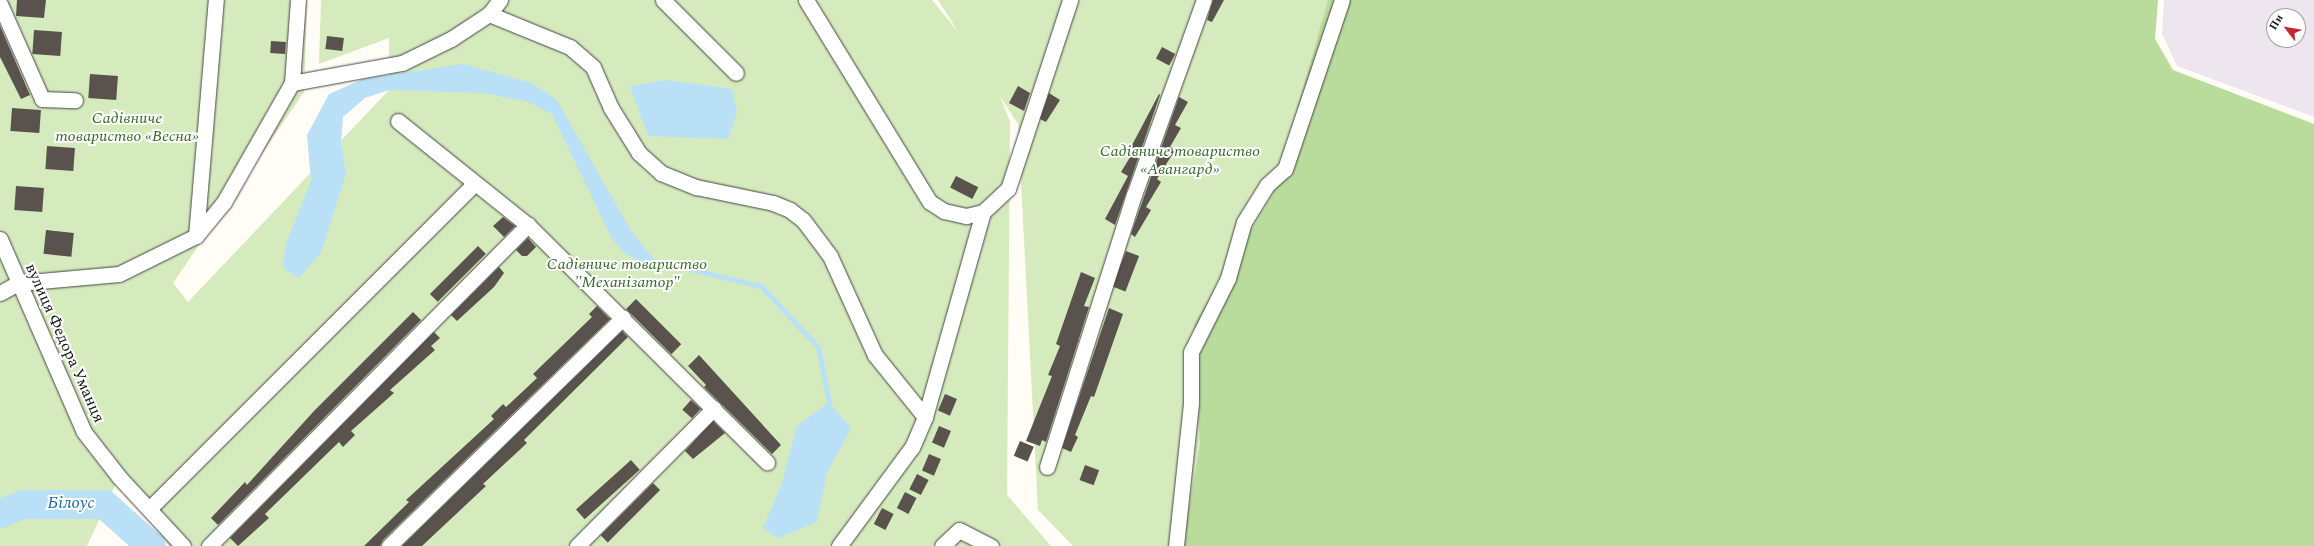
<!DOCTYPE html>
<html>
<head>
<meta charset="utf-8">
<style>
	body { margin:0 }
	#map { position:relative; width:2314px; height:546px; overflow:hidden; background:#fffdf5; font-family:Spectral,serif }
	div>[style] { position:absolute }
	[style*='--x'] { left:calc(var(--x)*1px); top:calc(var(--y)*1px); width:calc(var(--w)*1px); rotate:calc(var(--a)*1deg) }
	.industrial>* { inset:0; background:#eee6ef }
	.green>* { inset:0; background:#d5ebbd }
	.forest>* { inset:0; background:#b9dc9c }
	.water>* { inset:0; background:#b9e0f7 }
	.stream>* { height:5px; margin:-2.5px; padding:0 2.5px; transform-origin:2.5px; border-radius:2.5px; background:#b9e0f7 }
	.river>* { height:29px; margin:-14.5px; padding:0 14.5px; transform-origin:14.5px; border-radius:14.5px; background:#b9e0f7 }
	.building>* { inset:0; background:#5a524d; transform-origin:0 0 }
	.roads { filter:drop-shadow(0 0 1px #444) drop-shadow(0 0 1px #444) }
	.minor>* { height:15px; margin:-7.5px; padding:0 7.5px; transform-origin:7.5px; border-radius:7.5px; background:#fff }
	span { translate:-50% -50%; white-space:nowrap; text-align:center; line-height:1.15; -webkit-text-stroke:4px #fff; paint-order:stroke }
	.park-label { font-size:16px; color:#2f6b1f; font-style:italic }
	.street-label { font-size:16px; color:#111 }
	.water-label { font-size:17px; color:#1768a6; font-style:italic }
	.north { position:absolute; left:2266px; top:8px; width:40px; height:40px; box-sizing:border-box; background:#fff; border:1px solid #a0a0a0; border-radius:50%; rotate:301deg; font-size:11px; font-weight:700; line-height:16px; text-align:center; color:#111 }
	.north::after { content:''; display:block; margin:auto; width:14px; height:18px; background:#c4262e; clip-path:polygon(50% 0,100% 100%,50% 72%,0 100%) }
</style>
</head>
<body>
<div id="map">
	<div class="industrial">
		<div style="clip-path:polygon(evenodd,2164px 0,2314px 0,2314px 117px,2177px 66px,2162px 34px,2164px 0,2274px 16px,2298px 16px,2298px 40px,2274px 40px,2274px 16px)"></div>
	</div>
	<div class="green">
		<div style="clip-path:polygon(0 0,307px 0,304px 92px,173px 283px,188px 302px,389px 90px,389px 38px,319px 64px,321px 0,932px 0,959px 33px,938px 0,1391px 0,1236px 546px,1073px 546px,1038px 510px,1018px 124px,1000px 96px,1010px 122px,1007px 495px,1051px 546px,169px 546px,119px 477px,87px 546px,0 546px)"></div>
	</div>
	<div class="forest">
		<div style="clip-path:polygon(1328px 0,2158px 0,2155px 39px,2173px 70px,2314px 124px,2314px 546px,1182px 546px,1200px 445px,1194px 324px,1273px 194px)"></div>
	</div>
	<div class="water">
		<div style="clip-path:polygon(463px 64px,532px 83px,557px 100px,631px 231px,655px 261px,645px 263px,625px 254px,612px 239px,552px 114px,528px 102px,485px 93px,389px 90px,365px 98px,343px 117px,341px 142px,346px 174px,321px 253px,299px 278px,283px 268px,286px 244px,311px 181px,307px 135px,329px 94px,363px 79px)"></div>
		<div style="clip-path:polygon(666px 80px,732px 89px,737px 112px,728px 139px,648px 136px,630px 86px)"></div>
		<div style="clip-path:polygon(829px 402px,851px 429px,827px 473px,817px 522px,778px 538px,763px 528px,781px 486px,797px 426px)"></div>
	</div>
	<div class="stream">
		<div style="--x:655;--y:261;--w:109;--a:13.3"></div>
		<div style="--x:761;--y:286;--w:83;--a:46.9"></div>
		<div style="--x:818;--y:347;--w:56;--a:78.7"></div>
	</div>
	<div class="river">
		<div style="--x:0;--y:513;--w:26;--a:-21"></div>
		<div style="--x:24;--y:504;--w:80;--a:0"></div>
		<div style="--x:104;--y:504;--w:63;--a:41.8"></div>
	</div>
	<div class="building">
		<div style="clip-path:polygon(17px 0,46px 0,44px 18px,16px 16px)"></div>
		<div style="clip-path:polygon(1213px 0,1224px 0,1212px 22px,1207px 20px)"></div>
		<div style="clip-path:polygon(0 26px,30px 95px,21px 99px,0 57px)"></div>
		<div style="left:34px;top:30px;width:28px;height:24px;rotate:4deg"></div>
		<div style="left:327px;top:36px;width:17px;height:13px;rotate:7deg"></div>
		<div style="left:271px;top:41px;width:15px;height:12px;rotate:4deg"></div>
		<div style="left:1162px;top:47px;width:15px;height:13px;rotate:28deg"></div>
		<div style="left:90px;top:74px;width:28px;height:24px;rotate:4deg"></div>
		<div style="clip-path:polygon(1018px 86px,1030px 93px,1024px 111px,1009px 103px)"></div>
		<div style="clip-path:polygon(1049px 93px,1060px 100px,1046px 122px,1040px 119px)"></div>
		<div style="clip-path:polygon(1159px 94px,1160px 95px,1115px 225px,1105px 219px,1128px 176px,1121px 172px,1135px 149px,1131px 147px)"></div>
		<div style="clip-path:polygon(1179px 97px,1188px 102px,1175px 125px,1181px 128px,1170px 147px,1175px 150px,1157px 179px,1161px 182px,1146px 207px,1151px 210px,1135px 237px,1131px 234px)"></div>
		<div style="left:12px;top:108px;width:29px;height:23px;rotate:4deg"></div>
		<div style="left:47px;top:146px;width:28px;height:23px;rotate:4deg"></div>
		<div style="left:956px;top:176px;width:25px;height:13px;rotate:27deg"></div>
		<div style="left:16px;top:186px;width:28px;height:24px;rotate:4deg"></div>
		<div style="clip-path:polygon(503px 217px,515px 226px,504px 237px,493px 226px)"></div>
		<div style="left:46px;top:230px;width:28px;height:24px;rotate:6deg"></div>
		<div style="clip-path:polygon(528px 238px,536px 247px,527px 256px,522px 256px,516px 250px)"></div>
		<div style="left:478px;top:246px;width:11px;height:68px;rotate:45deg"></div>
		<div style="left:1126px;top:251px;width:14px;height:38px;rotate:21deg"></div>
		<div style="clip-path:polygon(499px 267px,504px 273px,494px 287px,457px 321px,451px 315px)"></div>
		<div style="clip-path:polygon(1081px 272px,1095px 278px,1084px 306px,1089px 307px,1046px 442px,1042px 440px,1040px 446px,1026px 441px,1052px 376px,1048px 375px,1060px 346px,1056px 344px)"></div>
		<div style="left:636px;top:299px;width:64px;height:14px;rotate:45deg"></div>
		<div style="clip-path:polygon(597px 306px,610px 319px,383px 540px,380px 546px,364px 546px,409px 502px,406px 500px,494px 419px,491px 416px,503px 404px,506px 407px,537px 378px,533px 374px,592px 317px,589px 314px)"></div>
		<div style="clip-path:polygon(1109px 308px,1123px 314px,1094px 397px,1091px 396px,1075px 435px,1078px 437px,1071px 452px,1062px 448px)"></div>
		<div style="clip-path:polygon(413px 312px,421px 320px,218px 525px,211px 518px,245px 482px,247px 485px,314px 411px)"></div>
		<div style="clip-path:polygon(622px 331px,628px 337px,524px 440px,527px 443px,483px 484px,486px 486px,422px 546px,402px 546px)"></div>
		<div style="clip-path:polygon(434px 332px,440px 338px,431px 346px,435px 350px,390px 390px,394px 393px,351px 431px,355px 435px,343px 447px,339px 442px,265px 514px,269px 518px,238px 546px,230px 538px)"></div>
		<div style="clip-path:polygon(699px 355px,781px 445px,772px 454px,704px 387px,706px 385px,688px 366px)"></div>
		<div style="left:945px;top:394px;width:13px;height:18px;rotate:23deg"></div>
		<div style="left:691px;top:400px;width:13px;height:13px;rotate:42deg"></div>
		<div style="clip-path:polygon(713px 421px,725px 433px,693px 459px,685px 451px)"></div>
		<div style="left:939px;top:426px;width:13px;height:18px;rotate:23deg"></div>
		<div style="left:1020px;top:441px;width:15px;height:16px;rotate:23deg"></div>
		<div style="left:929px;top:454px;width:13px;height:18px;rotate:23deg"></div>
		<div style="left:631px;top:460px;width:13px;height:74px;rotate:48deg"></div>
		<div style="left:1085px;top:465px;width:15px;height:16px;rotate:20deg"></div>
		<div style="left:917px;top:474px;width:13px;height:17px;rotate:27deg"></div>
		<div style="left:653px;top:483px;width:10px;height:74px;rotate:45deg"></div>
		<div style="left:905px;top:492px;width:13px;height:18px;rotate:27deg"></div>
		<div style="left:882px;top:508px;width:13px;height:18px;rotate:27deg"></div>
	</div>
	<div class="roads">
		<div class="minor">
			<div style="--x:663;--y:0;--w:103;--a:45"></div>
			<div style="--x:806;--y:0;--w:237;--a:58.5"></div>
			<div style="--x:930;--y:202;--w:17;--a:33"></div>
			<div style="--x:944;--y:211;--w:23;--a:13"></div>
			<div style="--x:966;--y:216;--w:17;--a:-13"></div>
			<div style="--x:983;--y:212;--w:34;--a:-43"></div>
			<div style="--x:1008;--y:189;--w:199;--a:-71.8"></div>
			<div style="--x:0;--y:4;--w:104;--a:66.1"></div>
			<div style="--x:42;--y:99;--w:33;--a:2"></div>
			<div style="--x:489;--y:14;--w:87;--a:22.2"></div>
			<div style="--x:570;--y:47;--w:30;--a:41"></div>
			<div style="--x:593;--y:67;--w:45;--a:66.3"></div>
			<div style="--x:611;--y:108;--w:53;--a:58.1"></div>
			<div style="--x:639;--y:153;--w:30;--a:42"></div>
			<div style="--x:661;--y:173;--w:38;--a:22"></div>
			<div style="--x:696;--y:187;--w:79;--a:11.7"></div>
			<div style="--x:773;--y:203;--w:18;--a:22"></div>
			<div style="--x:790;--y:210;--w:16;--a:38"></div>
			<div style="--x:803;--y:220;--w:45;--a:53.1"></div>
			<div style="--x:830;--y:256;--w:109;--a:65.6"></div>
			<div style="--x:875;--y:355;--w:80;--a:51.1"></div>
			<div style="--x:925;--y:417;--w:33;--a:113"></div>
			<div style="--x:912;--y:447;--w:123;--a:126.4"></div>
			<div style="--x:292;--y:83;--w:83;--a:-85.9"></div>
			<div style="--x:398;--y:121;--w:166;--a:38.7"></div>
			<div style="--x:528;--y:225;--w:337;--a:44.8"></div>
			<div style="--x:196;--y:236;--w:237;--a:-85.2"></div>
			<div style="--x:0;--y:239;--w:210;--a:66.5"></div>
			<div style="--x:84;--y:432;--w:57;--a:52.1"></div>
			<div style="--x:119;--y:477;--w:94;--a:47.2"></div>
			<div style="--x:0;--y:293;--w:21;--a:-29"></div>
			<div style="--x:18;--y:283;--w:101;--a:-5.1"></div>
			<div style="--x:119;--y:274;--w:86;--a:-26.3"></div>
			<div style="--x:196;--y:236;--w:44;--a:-50.5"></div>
			<div style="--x:224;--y:202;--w:137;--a:-60.3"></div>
			<div style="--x:292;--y:83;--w:112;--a:-10.3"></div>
			<div style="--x:402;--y:63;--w:55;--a:-26.1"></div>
			<div style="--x:451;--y:39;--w:45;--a:-33.3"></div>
			<div style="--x:489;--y:14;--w:18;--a:-52"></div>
			<div style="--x:925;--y:417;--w:213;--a:-74.2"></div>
			<div style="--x:1047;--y:467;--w:286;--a:-72.3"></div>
			<div style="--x:1134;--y:195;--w:207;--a:-70.3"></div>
			<div style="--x:150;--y:508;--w:458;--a:-45"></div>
			<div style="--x:209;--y:546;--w:453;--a:-45.2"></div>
			<div style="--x:389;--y:546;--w:327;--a:-44.3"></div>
			<div style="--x:577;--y:546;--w:194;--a:-45.2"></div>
			<div style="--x:942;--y:546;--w:23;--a:-43"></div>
			<div style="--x:959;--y:530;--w:36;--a:27"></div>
			<div style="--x:1176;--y:546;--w:144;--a:-84"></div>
			<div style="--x:1191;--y:403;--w:51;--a:-90"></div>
			<div style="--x:1191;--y:352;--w:83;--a:-63.4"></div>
			<div style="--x:1228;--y:278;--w:58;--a:-74.1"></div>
			<div style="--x:1244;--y:222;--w:44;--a:-58.1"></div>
			<div style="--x:1267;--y:185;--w:24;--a:-42"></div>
			<div style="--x:1285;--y:169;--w:178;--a:-71.4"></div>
		</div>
	</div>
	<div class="park-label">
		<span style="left:127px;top:127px">Садівниче<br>товариство «Весна»</span>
		<span style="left:1180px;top:160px">Садівниче товариство<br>«Авангард»</span>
		<span style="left:627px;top:273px">Садівниче товариство<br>"Механізатор"</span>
	</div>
	<div class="street-label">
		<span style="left:65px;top:343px;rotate:66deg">вулиця Федора Уманця</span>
	</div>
	<div class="water-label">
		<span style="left:71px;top:504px">Білоус</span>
	</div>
	<div class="north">Пн</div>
</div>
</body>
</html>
